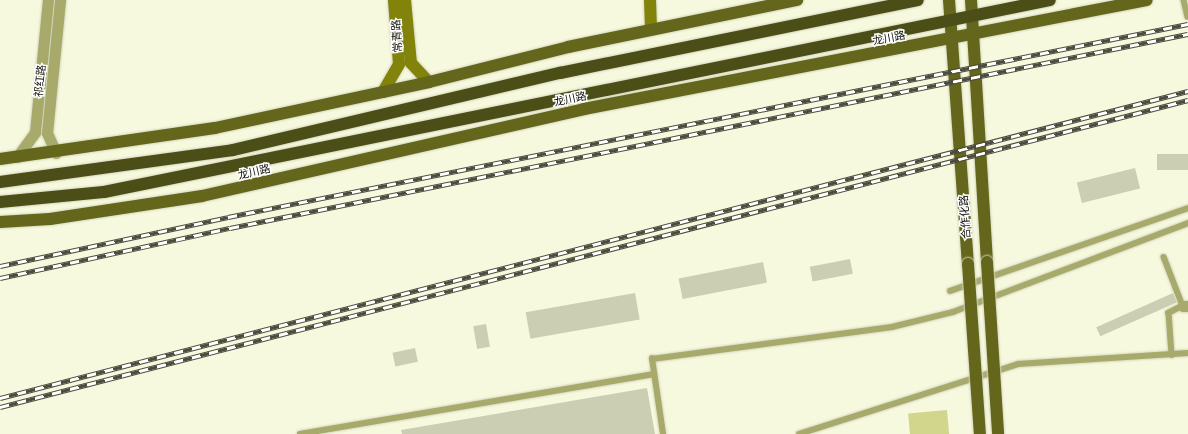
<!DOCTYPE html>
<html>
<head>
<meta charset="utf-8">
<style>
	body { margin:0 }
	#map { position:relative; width:1188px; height:434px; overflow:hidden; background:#f7f9de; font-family:Commissioner,"Noto Sans SC",sans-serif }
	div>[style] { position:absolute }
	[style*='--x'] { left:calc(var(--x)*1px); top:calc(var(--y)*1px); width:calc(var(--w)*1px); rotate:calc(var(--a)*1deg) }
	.green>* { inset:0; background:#d2d68d; transform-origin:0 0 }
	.building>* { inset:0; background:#ccceb4; transform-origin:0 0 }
	.roads { filter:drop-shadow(0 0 1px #d2d4bc) drop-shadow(0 0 1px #d2d4bc) }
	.lane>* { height:5.5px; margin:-2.75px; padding:0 2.75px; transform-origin:2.75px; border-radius:2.75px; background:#a7aa6b }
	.street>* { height:11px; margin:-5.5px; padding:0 5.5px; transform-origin:5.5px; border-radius:5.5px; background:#a7aa6b }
	.secondary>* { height:12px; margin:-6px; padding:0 6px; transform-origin:6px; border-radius:6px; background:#82830a }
	.primary>* { height:12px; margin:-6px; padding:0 6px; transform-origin:6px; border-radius:6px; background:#64661b }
	.highway>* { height:12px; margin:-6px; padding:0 6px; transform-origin:6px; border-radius:6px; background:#4c4e17 }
	.rail>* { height:4.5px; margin-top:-2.25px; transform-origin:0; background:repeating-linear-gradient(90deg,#fff 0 9px,#4b4c3e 0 18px); box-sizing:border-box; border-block:1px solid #4b4c3e }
	.bridges { filter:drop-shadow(0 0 1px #d2d4bc) drop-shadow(0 0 1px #d2d4bc) }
	.primary-bridge>* { height:12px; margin:-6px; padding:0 6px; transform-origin:6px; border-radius:6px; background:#64661b }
	span { translate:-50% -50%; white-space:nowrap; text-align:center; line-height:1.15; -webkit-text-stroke:3px #fff; paint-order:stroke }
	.street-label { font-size:11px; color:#111209 }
</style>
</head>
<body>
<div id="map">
	<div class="green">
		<div style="left:947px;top:410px;width:24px;height:39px;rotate:85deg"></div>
	</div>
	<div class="building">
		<div style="left:1188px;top:154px;width:16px;height:31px;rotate:90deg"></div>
		<div style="left:1135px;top:168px;width:21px;height:60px;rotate:76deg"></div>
		<div style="left:850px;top:259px;width:15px;height:41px;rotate:79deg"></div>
		<div style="left:763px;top:262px;width:21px;height:86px;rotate:79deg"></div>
		<div style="left:635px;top:293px;width:27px;height:111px;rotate:80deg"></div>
		<div style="left:1173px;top:293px;width:10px;height:84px;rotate:66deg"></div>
		<div style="left:486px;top:324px;width:23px;height:13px;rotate:80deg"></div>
		<div style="left:415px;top:348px;width:14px;height:23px;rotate:78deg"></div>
		<div style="clip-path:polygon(647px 388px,655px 434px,402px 434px,401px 430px)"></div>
	</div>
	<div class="roads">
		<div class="lane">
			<div style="--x:1184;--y:0;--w:17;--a:77"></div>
			<div style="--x:1164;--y:257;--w:53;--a:68.8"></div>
			<div style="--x:1183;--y:306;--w:16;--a:153"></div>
			<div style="--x:1169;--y:313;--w:42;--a:85.9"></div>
			<div style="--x:950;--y:291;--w:252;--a:-19.2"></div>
			<div style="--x:300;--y:434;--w:359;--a:-9.6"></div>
			<div style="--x:663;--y:434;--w:76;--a:-98.3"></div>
			<div style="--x:652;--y:359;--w:242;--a:-7.6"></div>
			<div style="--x:892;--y:327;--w:63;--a:-13.8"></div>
			<div style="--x:953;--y:312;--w:251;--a:-20.7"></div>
			<div style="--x:799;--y:434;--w:230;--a:-17.7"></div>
			<div style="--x:1018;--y:364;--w:170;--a:-3.7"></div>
		</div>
		<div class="street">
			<div style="--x:56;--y:153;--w:22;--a:-114"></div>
			<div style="--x:47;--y:133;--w:134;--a:-84.4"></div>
			<div style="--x:17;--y:157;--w:31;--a:-54"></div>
			<div style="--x:35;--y:132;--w:133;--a:-84.4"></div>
			<div style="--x:1183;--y:306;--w:5;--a:0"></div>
		</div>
		<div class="secondary">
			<div style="--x:405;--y:0;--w:63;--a:84.6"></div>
			<div style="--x:411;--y:63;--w:26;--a:47"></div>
			<div style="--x:650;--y:0;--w:29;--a:88"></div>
			<div style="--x:383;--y:92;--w:32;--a:-60"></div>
			<div style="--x:399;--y:64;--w:64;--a:-94.5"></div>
		</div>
		<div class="primary">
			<div style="--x:949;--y:0;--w:265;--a:85.9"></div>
			<div style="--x:971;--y:0;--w:262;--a:86.5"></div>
			<div style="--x:0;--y:159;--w:217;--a:-8.2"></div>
			<div style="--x:215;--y:128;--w:219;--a:-12.1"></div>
			<div style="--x:429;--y:82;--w:143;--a:-14.1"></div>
			<div style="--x:568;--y:47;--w:234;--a:-11.6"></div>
			<div style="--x:0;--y:222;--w:50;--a:-3.4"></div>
			<div style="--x:50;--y:219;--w:154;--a:-8.6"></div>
			<div style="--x:202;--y:196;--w:392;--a:-12.8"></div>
			<div style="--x:584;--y:109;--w:573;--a:-10.96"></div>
		</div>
		<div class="highway">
			<div style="--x:0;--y:182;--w:235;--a:-7.8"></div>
			<div style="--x:233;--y:150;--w:336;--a:-13.3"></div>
			<div style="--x:560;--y:73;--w:365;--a:-11.5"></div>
			<div style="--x:0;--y:202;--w:104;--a:-5.5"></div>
			<div style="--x:104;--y:192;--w:965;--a:-11.47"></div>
		</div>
	</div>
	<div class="rail">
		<div style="--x:0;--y:266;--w:233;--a:-12.1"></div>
		<div style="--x:228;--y:217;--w:979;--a:-11.37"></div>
		<div style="--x:0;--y:278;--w:235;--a:-12.3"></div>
		<div style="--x:230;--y:228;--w:977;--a:-11.45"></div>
		<div style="--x:0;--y:398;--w:1227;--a:-14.49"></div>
		<div style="--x:0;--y:407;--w:1227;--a:-14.49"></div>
	</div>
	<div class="bridges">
		<div class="primary-bridge">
			<div style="--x:987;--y:262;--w:172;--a:86.3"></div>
			<div style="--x:968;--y:264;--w:170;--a:86"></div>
		</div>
	</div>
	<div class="street-label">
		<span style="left:397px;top:36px;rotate:-94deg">常青路</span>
		<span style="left:889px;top:38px;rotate:-11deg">龙川路</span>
		<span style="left:40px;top:81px;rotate:-84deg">祁红路</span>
		<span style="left:570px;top:99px;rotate:-12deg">龙川路</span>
		<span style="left:254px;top:172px;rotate:-13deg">龙川路</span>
		<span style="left:965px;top:217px;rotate:-94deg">合作化路</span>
	</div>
</div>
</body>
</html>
